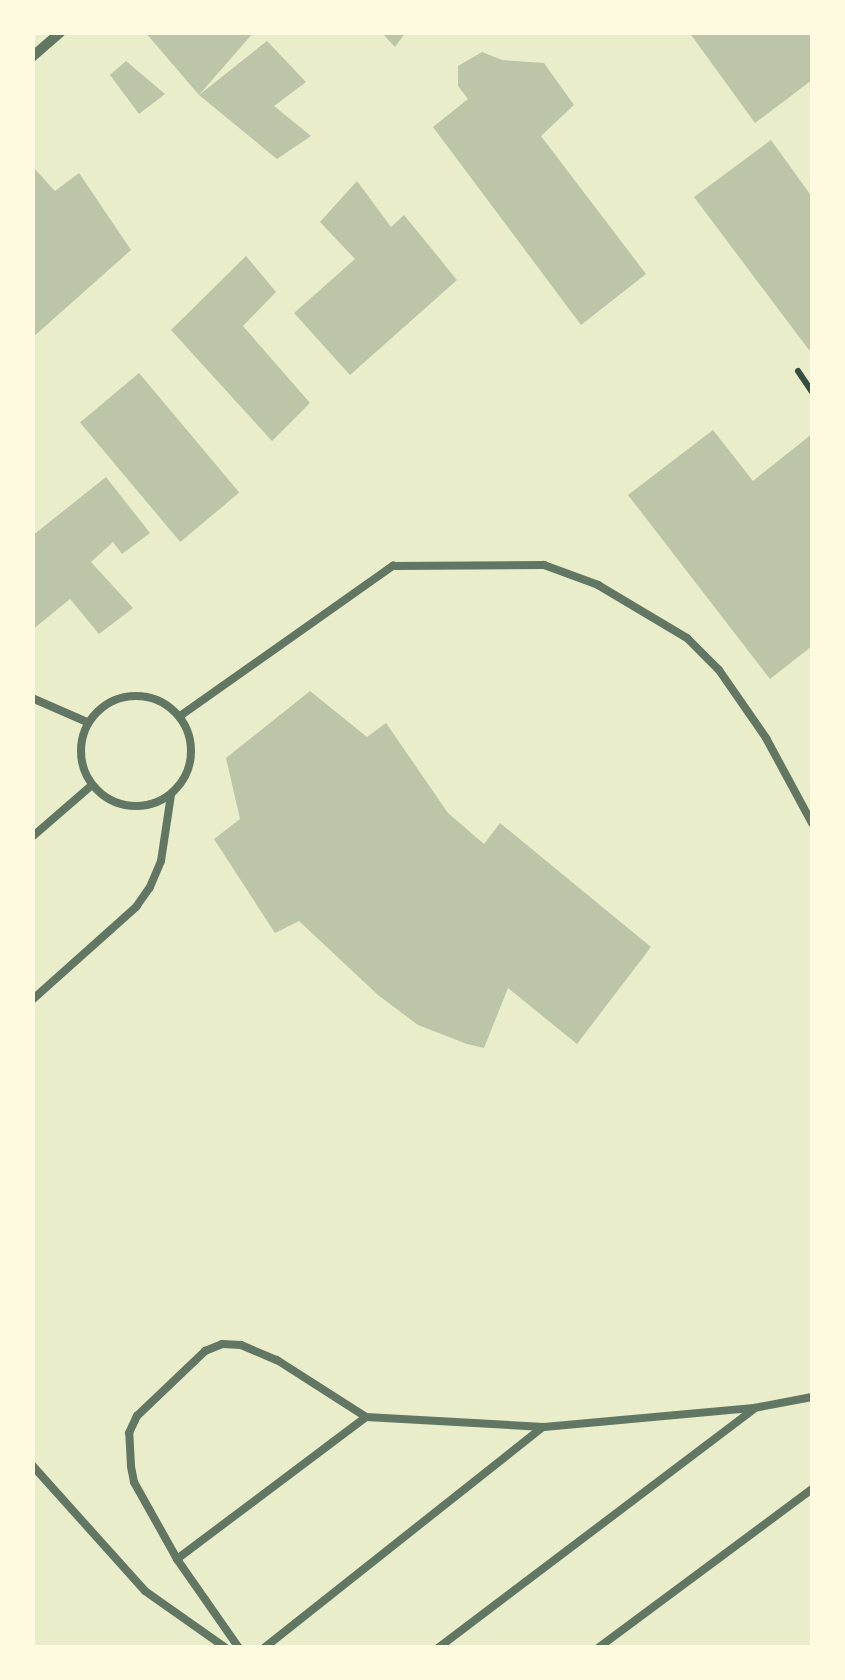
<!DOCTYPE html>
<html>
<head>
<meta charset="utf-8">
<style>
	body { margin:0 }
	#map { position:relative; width:845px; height:1680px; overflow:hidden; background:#e9edc9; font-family:Helvetica,sans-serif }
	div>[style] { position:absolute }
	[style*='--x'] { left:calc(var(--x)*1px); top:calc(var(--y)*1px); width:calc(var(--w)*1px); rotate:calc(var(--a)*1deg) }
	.building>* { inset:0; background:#bcc5a7; transform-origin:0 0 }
	.path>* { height:6px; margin:-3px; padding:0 3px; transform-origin:3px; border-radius:3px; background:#344e41 }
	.service>* { height:8px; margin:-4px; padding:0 4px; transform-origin:4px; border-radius:4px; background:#617663 }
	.service>.ring { margin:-4px; padding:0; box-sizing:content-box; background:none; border:8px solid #617663; border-radius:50% }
	.minor>* { height:10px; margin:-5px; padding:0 5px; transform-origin:5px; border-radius:5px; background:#617663 }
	span { translate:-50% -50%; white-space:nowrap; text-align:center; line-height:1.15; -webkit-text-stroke:8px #fefae0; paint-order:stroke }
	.frame { position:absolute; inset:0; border:35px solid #fefae0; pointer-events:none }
</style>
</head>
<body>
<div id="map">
	<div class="building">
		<div style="clip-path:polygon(145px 32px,254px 32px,199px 95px)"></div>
		<div style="clip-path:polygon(381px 32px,406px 32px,395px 47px)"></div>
		<div style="clip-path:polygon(689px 32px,812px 32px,812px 80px,755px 123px)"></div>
		<div style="clip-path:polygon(267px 41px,306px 82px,274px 106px,311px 136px,277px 159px,199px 95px)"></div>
		<div style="clip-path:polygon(482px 52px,502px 60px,544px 63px,574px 105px,541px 136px,646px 274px,581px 325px,433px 127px,468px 99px,458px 86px,458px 66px)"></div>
		<div style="clip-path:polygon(126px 61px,165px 94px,139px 114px,110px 75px)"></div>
		<div style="clip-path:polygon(771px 140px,812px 197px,812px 347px,809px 350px,694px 197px)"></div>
		<div style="clip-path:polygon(32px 166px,55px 191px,79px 173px,131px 250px,32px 338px)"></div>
		<div style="clip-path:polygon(357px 181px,391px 227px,404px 215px,457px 280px,350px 375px,294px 313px,355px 259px,320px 222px)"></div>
		<div style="clip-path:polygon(246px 256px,276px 292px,243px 326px,310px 403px,272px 441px,171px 330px)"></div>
		<div style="left:139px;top:373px;width:156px;height:77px;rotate:50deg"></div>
		<div style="clip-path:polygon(713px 430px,753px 481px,812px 434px,812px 646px,770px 679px,628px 495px)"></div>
		<div style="clip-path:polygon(106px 477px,150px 533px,122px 554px,113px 542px,91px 562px,133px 608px,99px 634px,70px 599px,32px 630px,32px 536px)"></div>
		<div style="clip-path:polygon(310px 691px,367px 737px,386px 723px,448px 813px,477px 838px,484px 844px,500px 823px,651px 947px,577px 1044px,508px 988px,484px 1048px,467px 1044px,418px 1025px,378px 995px,299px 921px,275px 933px,214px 839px,240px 819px,226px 758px)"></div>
	</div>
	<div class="path">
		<div style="--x:798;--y:371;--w:25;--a:56"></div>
	</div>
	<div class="service">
		<div class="ring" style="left:81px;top:696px;width:102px;height:102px"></div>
		<div style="--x:32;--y:698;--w:60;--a:23.6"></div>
		<div style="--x:180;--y:716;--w:261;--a:-35.2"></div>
		<div style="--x:393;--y:566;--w:151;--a:-0.4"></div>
		<div style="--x:544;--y:565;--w:58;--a:20.3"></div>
		<div style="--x:598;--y:585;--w:104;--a:30.8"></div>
		<div style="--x:687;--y:638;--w:45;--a:45"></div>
		<div style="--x:719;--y:670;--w:83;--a:55.3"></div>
		<div style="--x:766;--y:738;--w:97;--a:61.6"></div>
		<div style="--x:32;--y:837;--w:79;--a:-40.9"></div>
		<div style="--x:32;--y:1000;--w:140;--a:-41.8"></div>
		<div style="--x:136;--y:907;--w:24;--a:-55"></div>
		<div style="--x:150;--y:887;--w:28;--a:-67"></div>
		<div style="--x:161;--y:861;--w:67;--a:-81.4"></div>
		<div style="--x:32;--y:1465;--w:169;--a:48.1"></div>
		<div style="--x:145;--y:1591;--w:99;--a:35.1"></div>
		<div style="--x:177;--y:1559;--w:236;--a:-36.9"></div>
		<div style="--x:239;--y:1648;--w:108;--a:-124.9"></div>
		<div style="--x:177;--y:1559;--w:88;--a:-119.2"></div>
		<div style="--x:134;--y:1482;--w:16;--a:-101"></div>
		<div style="--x:131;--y:1466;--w:33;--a:-93"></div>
		<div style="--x:129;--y:1433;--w:19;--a:-65"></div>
		<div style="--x:137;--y:1416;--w:94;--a:-43.7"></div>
		<div style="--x:205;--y:1351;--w:18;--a:-22"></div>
		<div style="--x:222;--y:1344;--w:19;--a:3"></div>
		<div style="--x:241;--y:1345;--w:39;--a:23"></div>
		<div style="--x:277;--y:1360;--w:106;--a:32.6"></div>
		<div style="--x:366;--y:1417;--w:178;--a:3.2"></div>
		<div style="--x:544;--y:1427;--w:211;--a:-5.2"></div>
		<div style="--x:754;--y:1408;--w:59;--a:-10.7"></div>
		<div style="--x:264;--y:1648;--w:356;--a:-38.4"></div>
		<div style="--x:438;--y:1648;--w:396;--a:-37.1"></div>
		<div style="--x:598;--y:1648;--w:267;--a:-36.6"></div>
	</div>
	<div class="minor">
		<div style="--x:32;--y:57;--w:38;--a:-41"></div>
	</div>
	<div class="frame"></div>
</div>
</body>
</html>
